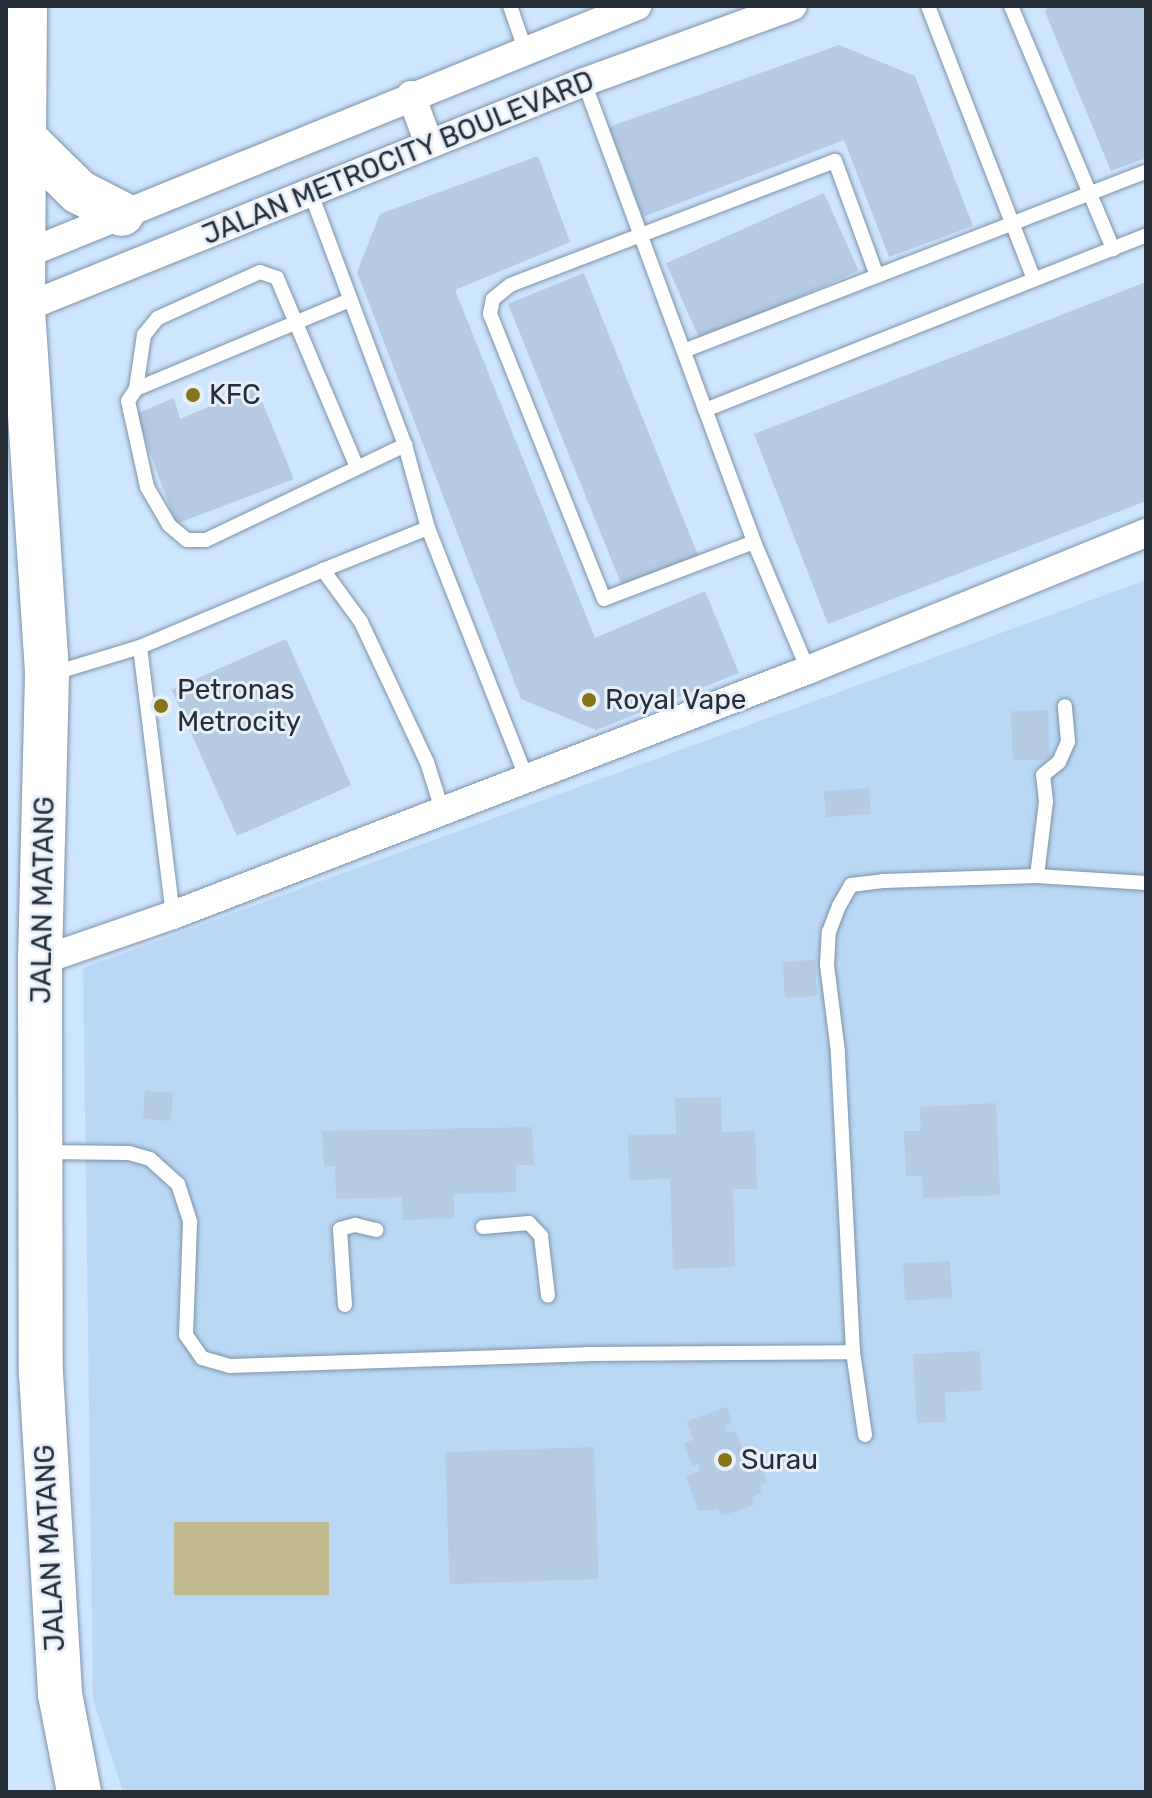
<!DOCTYPE html>
<html>
<head>
<meta charset="utf-8">
<style>
	body { margin:0 }
	#map { position:relative; width:1152px; height:1798px; overflow:hidden; background:#cde5fd; font-family:Rubik,sans-serif }
	div>[style] { position:absolute }
	[style*='--x'] { left:calc(var(--x)*1px); top:calc(var(--y)*1px); width:calc(var(--w)*1px); rotate:calc(var(--a)*1deg) }
	.built>* { inset:0; background:#bad8f4 }
	.green>* { inset:0; background:#c0b88f; transform-origin:0 0 }
	.building>* { inset:0; background:#b4cbe2; transform-origin:0 0 }
	.roads { filter:drop-shadow(0 0 2px #7d93a8) drop-shadow(0 0 2px #7d93a8) }
	.service>* { height:14px; margin:-7px; padding:0 7px; transform-origin:7px; border-radius:7px; background:#fff }
	.minor>* { height:28px; margin:-14px; padding:0 14px; transform-origin:14px; border-radius:14px; background:#fff }
	.primary>* { height:44px; margin:-22px; padding:0 22px; transform-origin:22px; border-radius:22px; background:#fff }
	.dots>* { width:22px; height:22px; translate:-50% -50%; box-sizing:border-box; border:4px solid #e7f0fa; border-radius:50% }
	span { translate:-50% -50%; white-space:nowrap; text-align:center; line-height:1.15; -webkit-text-stroke:6px #e7f0fa; paint-order:stroke }
	.street-label { font-size:28px; color:#262f38 }
	.poi-label { font-size:28px; color:#262f38 }
	.left { translate:0 -50%; text-align:left }
	.frame { position:absolute; inset:0; border:8px solid #262f38; pointer-events:none }
</style>
</head>
<body>
<div id="map">
	<div class="built">
		<div style="clip-path:polygon(1146px 580px,1146px 1792px,123px 1792px,93px 1699px,83px 968px)"></div>
	</div>
	<div class="green">
		<div style="left:174px;top:1522px;width:155px;height:73px"></div>
	</div>
	<div class="building">
		<div style="clip-path:polygon(1048px 6px,1146px 6px,1146px 158px,1111px 171px,1045px 12px)"></div>
		<div style="clip-path:polygon(839px 45px,915px 76px,973px 226px,889px 257px,844px 140px,643px 217px,609px 127px)"></div>
		<div style="clip-path:polygon(538px 156px,570px 242px,455px 290px,595px 638px,705px 591px,739px 673px,596px 730px,521px 699px,357px 272px,380px 214px)"></div>
		<div style="left:824px;top:193px;width:85px;height:173px;rotate:66deg"></div>
		<div style="left:584px;top:273px;width:305px;height:82px;rotate:68deg"></div>
		<div style="clip-path:polygon(1146px 282px,1146px 501px,828px 624px,754px 434px)"></div>
		<div style="clip-path:polygon(256px 387px,294px 479px,176px 524px,136px 414px,174px 398px,180px 419px)"></div>
		<div style="left:286px;top:639px;width:160px;height:125px;rotate:66deg"></div>
		<div style="left:1048px;top:710px;width:49px;height:37px;rotate:88deg"></div>
		<div style="left:869px;top:788px;width:26px;height:45px;rotate:86deg"></div>
		<div style="left:815px;top:960px;width:36px;height:32px;rotate:87deg"></div>
		<div style="left:145px;top:1091px;width:28px;height:28px;rotate:4deg"></div>
		<div style="clip-path:polygon(721px 1097px,722px 1132px,755px 1131px,757px 1189px,733px 1189px,735px 1267px,673px 1269px,670px 1179px,629px 1180px,628px 1135px,676px 1134px,675px 1098px)"></div>
		<div style="clip-path:polygon(996px 1103px,1000px 1195px,923px 1198px,922px 1176px,906px 1176px,904px 1131px,921px 1131px,920px 1107px)"></div>
		<div style="clip-path:polygon(532px 1127px,534px 1165px,516px 1165px,516px 1192px,454px 1194px,454px 1218px,403px 1220px,402px 1197px,336px 1199px,335px 1166px,324px 1167px,322px 1131px)"></div>
		<div style="left:950px;top:1261px;width:37px;height:47px;rotate:87deg"></div>
		<div style="clip-path:polygon(980px 1351px,982px 1391px,945px 1392px,946px 1422px,917px 1423px,913px 1354px)"></div>
		<div style="clip-path:polygon(727px 1407px,732px 1423px,725px 1425px,728px 1433px,736px 1431px,745px 1456px,757px 1452px,767px 1482px,760px 1485px,762px 1493px,751px 1497px,754px 1505px,721px 1516px,718px 1509px,698px 1511px,686px 1476px,700px 1471px,698px 1464px,692px 1466px,684px 1443px,693px 1440px,687px 1421px)"></div>
		<div style="left:594px;top:1447px;width:132px;height:149px;rotate:88deg"></div>
	</div>
	<div class="roads">
		<div class="service">
			<div style="--x:510;--y:6;--w:46;--a:70.8"></div>
			<div style="--x:928;--y:6;--w:293;--a:68.8"></div>
			<div style="--x:1011;--y:6;--w:264;--a:67.2"></div>
			<div style="--x:584;--y:82;--w:490;--a:69.7"></div>
			<div style="--x:754;--y:542;--w:139;--a:67.1"></div>
			<div style="--x:310;--y:191;--w:271;--a:69.5"></div>
			<div style="--x:405;--y:445;--w:86;--a:74.5"></div>
			<div style="--x:428;--y:528;--w:270;--a:68.5"></div>
			<div style="--x:350;--y:300;--w:232;--a:157.4"></div>
			<div style="--x:136;--y:389;--w:14;--a:124"></div>
			<div style="--x:128;--y:401;--w:88;--a:77.5"></div>
			<div style="--x:147;--y:487;--w:44;--a:59.9"></div>
			<div style="--x:169;--y:525;--w:23;--a:40"></div>
			<div style="--x:187;--y:540;--w:19;--a:0"></div>
			<div style="--x:206;--y:540;--w:221;--a:-25.5"></div>
			<div style="--x:686;--y:350;--w:493;--a:-21.2"></div>
			<div style="--x:136;--y:389;--w:55;--a:-81.6"></div>
			<div style="--x:144;--y:335;--w:22;--a:-51"></div>
			<div style="--x:158;--y:318;--w:112;--a:-24.3"></div>
			<div style="--x:260;--y:272;--w:18;--a:19"></div>
			<div style="--x:277;--y:278;--w:205;--a:67.1"></div>
			<div style="--x:705;--y:410;--w:474;--a:-21.6"></div>
			<div style="--x:754;--y:542;--w:160;--a:159.2"></div>
			<div style="--x:604;--y:599;--w:307;--a:-111.8"></div>
			<div style="--x:490;--y:314;--w:15;--a:-79"></div>
			<div style="--x:493;--y:299;--w:22;--a:-39"></div>
			<div style="--x:510;--y:285;--w:348;--a:-20.9"></div>
			<div style="--x:835;--y:161;--w:122;--a:69.9"></div>
			<div style="--x:323;--y:570;--w:113;--a:-21.8"></div>
			<div style="--x:140;--y:647;--w:270;--a:83"></div>
			<div style="--x:51;--y:674;--w:93;--a:-16.9"></div>
			<div style="--x:140;--y:647;--w:199;--a:-22.8"></div>
			<div style="--x:323;--y:570;--w:64;--a:53.8"></div>
			<div style="--x:361;--y:622;--w:155;--a:64.8"></div>
			<div style="--x:427;--y:762;--w:50;--a:72.6"></div>
			<div style="--x:1037;--y:876;--w:75;--a:-83.1"></div>
			<div style="--x:1046;--y:802;--w:27;--a:-96"></div>
			<div style="--x:1043;--y:775;--w:21;--a:-39"></div>
			<div style="--x:1059;--y:762;--w:22;--a:-66"></div>
			<div style="--x:1068;--y:742;--w:36;--a:-95"></div>
			<div style="--x:45;--y:1152;--w:84;--a:0.7"></div>
			<div style="--x:129;--y:1153;--w:22;--a:16"></div>
			<div style="--x:150;--y:1159;--w:38;--a:42"></div>
			<div style="--x:178;--y:1184;--w:40;--a:72"></div>
			<div style="--x:190;--y:1222;--w:113;--a:92"></div>
			<div style="--x:186;--y:1335;--w:28;--a:55"></div>
			<div style="--x:202;--y:1358;--w:29;--a:16"></div>
			<div style="--x:230;--y:1366;--w:357;--a:-1.9"></div>
			<div style="--x:587;--y:1354;--w:266;--a:-0.4"></div>
			<div style="--x:483;--y:1227;--w:46;--a:-5"></div>
			<div style="--x:529;--y:1223;--w:18;--a:47"></div>
			<div style="--x:541;--y:1236;--w:60;--a:83.3"></div>
			<div style="--x:345;--y:1305;--w:76;--a:-93.8"></div>
			<div style="--x:340;--y:1229;--w:16;--a:-15"></div>
			<div style="--x:355;--y:1225;--w:22;--a:13"></div>
			<div style="--x:865;--y:1435;--w:84;--a:-98.2"></div>
			<div style="--x:853;--y:1352;--w:300;--a:-92.9"></div>
			<div style="--x:838;--y:1052;--w:88;--a:-97.2"></div>
			<div style="--x:827;--y:965;--w:33;--a:-87"></div>
			<div style="--x:829;--y:932;--w:28;--a:-69"></div>
			<div style="--x:839;--y:906;--w:24;--a:-60"></div>
			<div style="--x:851;--y:885;--w:32;--a:-7"></div>
			<div style="--x:883;--y:881;--w:154;--a:-1.9"></div>
			<div style="--x:1037;--y:876;--w:109;--a:3.7"></div>
		</div>
		<div class="minor">
			<div style="--x:411;--y:95;--w:52;--a:69.8"></div>
			<div style="--x:11;--y:260;--w:676;--a:-22.08"></div>
			<div style="--x:9;--y:314;--w:620;--a:-21.97"></div>
			<div style="--x:584;--y:82;--w:222;--a:-20"></div>
			<div style="--x:40;--y:961;--w:141;--a:-19.1"></div>
			<div style="--x:173;--y:915;--w:681;--a:-21.1"></div>
			<div style="--x:808;--y:670;--w:365;--a:-22.1"></div>
		</div>
		<div class="primary">
			<div style="--x:25;--y:6;--w:304;--a:90.4"></div>
			<div style="--x:23;--y:310;--w:366;--a:86.2"></div>
			<div style="--x:47;--y:675;--w:286;--a:91.4"></div>
			<div style="--x:40;--y:961;--w:412;--a:89.9"></div>
			<div style="--x:41;--y:1373;--w:322;--a:86.6"></div>
			<div style="--x:60;--y:1694;--w:100;--a:79"></div>
			<div style="--x:24;--y:138;--w:77;--a:44.5"></div>
			<div style="--x:79;--y:192;--w:48;--a:27.1"></div>
		</div>
	</div>
	<div class="dots">
		<div style="left:193px;top:395px;background:#867518"></div>
		<div style="left:589px;top:700px;background:#867518"></div>
		<div style="left:161px;top:706px;background:#867518"></div>
		<div style="left:725px;top:1460px;background:#867518"></div>
	</div>
	<div class="street-label">
		<span style="left:398px;top:158px;rotate:-22deg">JALAN METROCITY BOULEVARD</span>
		<span style="left:43px;top:900px;rotate:-89deg">JALAN MATANG</span>
		<span style="left:50px;top:1548px;rotate:-93deg">JALAN MATANG</span>
	</div>
	<div class="poi-label">
		<span class="left" style="left:209px;top:395px">KFC</span>
		<span class="left" style="left:177px;top:706px">Petronas<br>Metrocity</span>
		<span class="left" style="left:605px;top:700px">Royal Vape</span>
		<span class="left" style="left:741px;top:1460px">Surau</span>
	</div>
	<div class="frame"></div>
</div>
</body>
</html>
